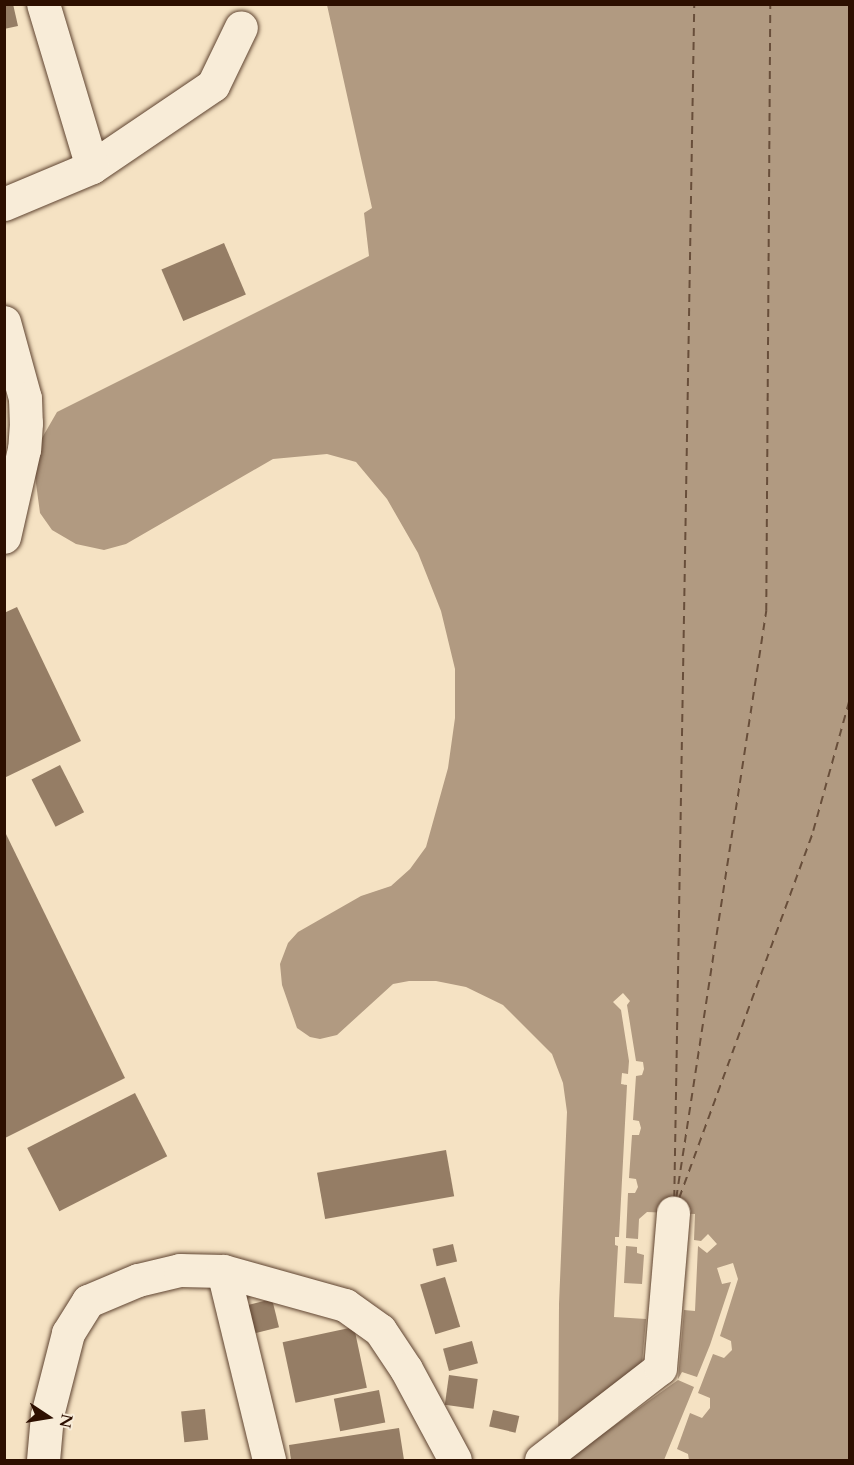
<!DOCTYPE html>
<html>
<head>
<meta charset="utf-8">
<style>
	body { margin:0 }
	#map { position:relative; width:854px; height:1465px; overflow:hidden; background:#f5e2c3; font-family:Cardo,serif }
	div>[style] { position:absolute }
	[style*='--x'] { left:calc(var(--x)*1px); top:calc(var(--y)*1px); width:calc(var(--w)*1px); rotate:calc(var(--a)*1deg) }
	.water>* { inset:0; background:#b19a81 }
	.pier>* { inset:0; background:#f5e2c3 }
	.ferry>* { height:1.5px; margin-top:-0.75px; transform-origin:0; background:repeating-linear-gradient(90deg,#684e3a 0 8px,transparent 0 14px) }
	.building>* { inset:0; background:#957d65; transform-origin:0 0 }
	.roads { filter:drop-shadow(0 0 2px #5f4431) drop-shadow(0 0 2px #5f4431) }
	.minor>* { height:33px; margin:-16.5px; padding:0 16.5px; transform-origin:16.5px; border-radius:16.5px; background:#f8ecd8 }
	span { translate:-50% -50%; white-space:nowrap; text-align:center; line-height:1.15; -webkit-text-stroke:4.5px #f8ecd8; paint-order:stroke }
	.frame { position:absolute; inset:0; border:6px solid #2d0f00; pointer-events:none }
	.north { position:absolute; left:18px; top:1387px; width:60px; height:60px; -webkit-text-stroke:4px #f8ecd8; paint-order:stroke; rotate:102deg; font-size:16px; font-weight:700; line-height:24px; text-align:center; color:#2d0f00 }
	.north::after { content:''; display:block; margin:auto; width:21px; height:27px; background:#2d0f00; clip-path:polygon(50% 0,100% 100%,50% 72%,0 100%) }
</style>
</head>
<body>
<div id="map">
	<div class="water">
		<div style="clip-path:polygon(327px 5px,849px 5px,849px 1460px,558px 1460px,559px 1304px,567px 1112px,563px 1083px,552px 1054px,503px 1005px,466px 987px,436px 981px,409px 981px,393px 984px,337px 1035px,320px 1039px,310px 1037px,297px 1028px,282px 985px,280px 964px,288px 943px,298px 932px,361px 896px,391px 886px,410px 869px,426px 847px,448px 768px,455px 718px,455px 669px,441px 611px,418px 553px,387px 499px,356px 462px,327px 454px,273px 459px,126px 544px,104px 550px,76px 544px,52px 530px,40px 513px,35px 476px,42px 438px,57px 412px,369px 256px,364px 213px,372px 208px)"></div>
	</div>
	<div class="pier">
		<div style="clip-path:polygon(evenodd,623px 993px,630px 1001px,627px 1005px,636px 1061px,643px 1062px,644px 1069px,642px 1075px,636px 1076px,633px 1120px,639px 1121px,641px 1128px,639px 1135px,632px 1135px,629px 1178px,636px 1179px,638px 1187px,635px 1193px,628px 1193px,626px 1238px,638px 1239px,639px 1219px,647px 1212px,695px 1214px,694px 1240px,701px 1241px,708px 1234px,717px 1244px,707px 1253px,698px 1246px,695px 1311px,684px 1310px,678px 1379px,682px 1372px,697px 1377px,710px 1345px,731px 1282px,722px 1284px,717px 1268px,733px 1263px,738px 1279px,720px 1336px,731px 1341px,732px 1350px,724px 1358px,713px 1354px,698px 1393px,710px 1398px,710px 1408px,702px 1418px,690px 1413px,677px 1449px,688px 1454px,689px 1460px,664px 1460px,694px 1387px,678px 1380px,566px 1460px,641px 1375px,646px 1319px,614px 1317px,618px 1246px,615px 1245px,615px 1237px,619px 1237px,627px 1085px,621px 1084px,622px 1073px,628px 1074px,629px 1061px,621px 1010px,613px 1002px,623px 993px,626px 1246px,637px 1247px,637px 1253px,644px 1255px,642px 1284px,624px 1283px,626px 1246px)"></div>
	</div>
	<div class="ferry">
		<div style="--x:674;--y:1198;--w:1194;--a:-89.04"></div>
		<div style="--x:676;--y:1198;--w:594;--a:-81.28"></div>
		<div style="--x:766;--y:611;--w:607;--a:-89.62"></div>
		<div style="--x:679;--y:1198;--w:391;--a:-69.9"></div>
		<div style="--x:813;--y:831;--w:138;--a:-74.5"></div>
	</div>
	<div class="building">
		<div style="clip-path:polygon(4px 4px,13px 4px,18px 26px,4px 29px)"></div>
		<div style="left:224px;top:243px;width:56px;height:68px;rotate:67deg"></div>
		<div style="clip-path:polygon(17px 607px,81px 741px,4px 778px,4px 613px)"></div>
		<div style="left:60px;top:765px;width:53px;height:32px;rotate:63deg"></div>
		<div style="clip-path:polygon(5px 832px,125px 1078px,5px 1138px)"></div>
		<div style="left:135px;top:1093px;width:71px;height:121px;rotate:63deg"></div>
		<div style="left:446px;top:1150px;width:47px;height:131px;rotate:80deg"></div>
		<div style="left:453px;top:1244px;width:18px;height:21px;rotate:77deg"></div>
		<div style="left:445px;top:1277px;width:52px;height:26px;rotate:73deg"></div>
		<div style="left:272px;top:1299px;width:29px;height:32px;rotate:76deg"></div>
		<div style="left:354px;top:1327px;width:62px;height:73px;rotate:78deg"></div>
		<div style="left:472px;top:1341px;width:23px;height:30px;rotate:75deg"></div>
		<div style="left:449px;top:1375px;width:29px;height:30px;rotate:8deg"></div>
		<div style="left:379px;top:1390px;width:33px;height:46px;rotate:79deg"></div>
		<div style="left:205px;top:1409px;width:31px;height:24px;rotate:84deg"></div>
		<div style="left:493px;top:1410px;width:27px;height:17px;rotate:13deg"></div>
		<div style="clip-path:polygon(399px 1428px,404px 1460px,291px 1460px,289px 1445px)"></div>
	</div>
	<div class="roads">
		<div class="minor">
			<div style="--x:92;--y:167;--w:146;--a:-34.1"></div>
			<div style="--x:213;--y:85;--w:64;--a:-64.2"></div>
			<div style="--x:4;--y:204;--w:95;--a:-22.8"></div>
			<div style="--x:92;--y:167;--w:170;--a:-106.7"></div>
			<div style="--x:4;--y:322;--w:79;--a:74.6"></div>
			<div style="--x:25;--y:398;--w:25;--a:88"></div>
			<div style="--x:26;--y:423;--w:26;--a:94"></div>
			<div style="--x:24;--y:449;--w:90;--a:102.8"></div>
			<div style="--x:223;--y:1271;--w:195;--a:76.3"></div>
			<div style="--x:43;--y:1460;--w:45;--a:-84.9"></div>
			<div style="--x:47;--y:1415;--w:85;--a:-75.6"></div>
			<div style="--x:68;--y:1333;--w:38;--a:-58"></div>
			<div style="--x:88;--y:1301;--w:54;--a:-22.8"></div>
			<div style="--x:138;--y:1280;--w:43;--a:-13.4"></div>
			<div style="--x:180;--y:1270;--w:43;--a:1.3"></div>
			<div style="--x:223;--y:1271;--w:127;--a:15.6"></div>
			<div style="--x:345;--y:1305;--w:43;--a:35.5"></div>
			<div style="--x:380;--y:1330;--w:47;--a:56.3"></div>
			<div style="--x:406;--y:1369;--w:103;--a:61.7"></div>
			<div style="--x:541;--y:1460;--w:150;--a:-37.7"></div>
			<div style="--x:660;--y:1368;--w:156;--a:-85.2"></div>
		</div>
	</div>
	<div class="frame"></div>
	<div class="north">N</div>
</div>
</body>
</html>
